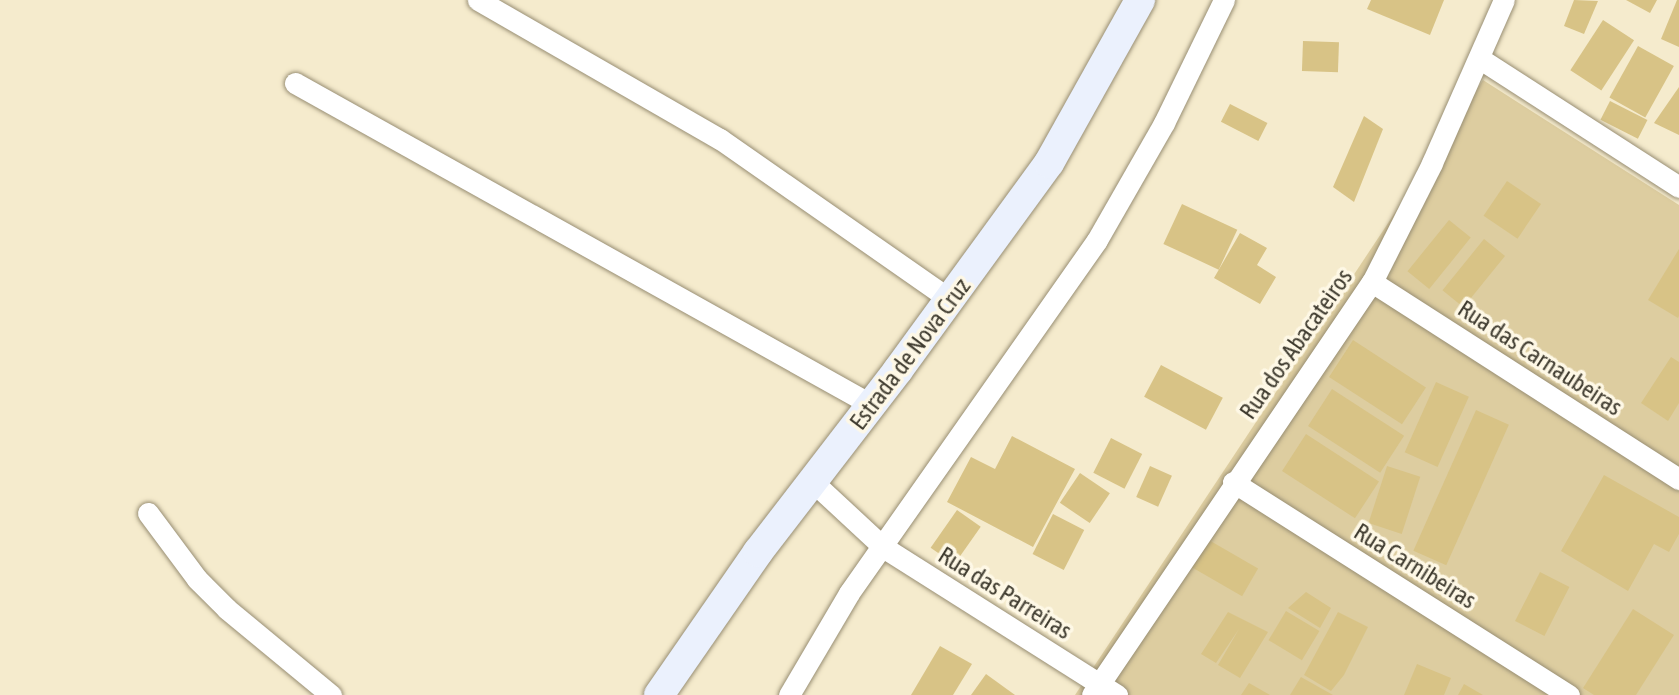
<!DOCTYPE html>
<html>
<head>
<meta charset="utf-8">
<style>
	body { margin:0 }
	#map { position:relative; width:1679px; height:695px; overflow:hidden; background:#f5ebcd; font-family:"Asap Condensed",sans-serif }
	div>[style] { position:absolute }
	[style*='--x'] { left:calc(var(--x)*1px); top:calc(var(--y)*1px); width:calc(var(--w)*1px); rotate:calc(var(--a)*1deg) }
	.green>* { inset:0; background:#ddcda0 }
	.building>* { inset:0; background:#d8c386; transform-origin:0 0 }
	.roads { filter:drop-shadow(0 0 2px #988e73) drop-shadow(0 0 2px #988e73) }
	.street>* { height:21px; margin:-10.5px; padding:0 10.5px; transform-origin:10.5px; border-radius:10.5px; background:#fff }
	.secondary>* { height:30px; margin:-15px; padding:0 15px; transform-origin:15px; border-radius:15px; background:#ebf1fd }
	span { translate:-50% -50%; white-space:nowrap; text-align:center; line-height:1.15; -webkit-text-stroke:7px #fef8e6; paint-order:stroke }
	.street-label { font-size:24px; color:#3f3b2f }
</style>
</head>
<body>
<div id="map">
	<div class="green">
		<div style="clip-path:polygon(1483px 80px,1679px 205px,1679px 695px,1075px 695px)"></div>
	</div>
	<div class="building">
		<div style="clip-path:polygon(1371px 0,1444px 0,1430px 35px,1367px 9px)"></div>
		<div style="clip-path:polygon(1574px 0,1598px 1px,1584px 34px,1564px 26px)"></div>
		<div style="clip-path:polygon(1626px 0,1657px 0,1650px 13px)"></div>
		<div style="clip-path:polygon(1677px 0,1679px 0,1679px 47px,1661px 39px)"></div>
		<div style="left:1603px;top:20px;width:37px;height:60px;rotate:33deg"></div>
		<div style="left:1303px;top:41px;width:36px;height:30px;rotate:2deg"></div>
		<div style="left:1638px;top:46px;width:41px;height:59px;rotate:29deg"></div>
		<div style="clip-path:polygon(1679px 87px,1679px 135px,1654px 123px)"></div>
		<div style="left:1610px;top:101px;width:42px;height:21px;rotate:27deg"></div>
		<div style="left:1230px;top:104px;width:42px;height:20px;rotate:27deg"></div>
		<div style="clip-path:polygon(1364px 116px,1383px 129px,1354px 202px,1333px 187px)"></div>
		<div style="left:1507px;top:181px;width:41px;height:42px;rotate:34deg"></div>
		<div style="left:1182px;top:204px;width:61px;height:44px;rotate:25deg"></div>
		<div style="left:1449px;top:220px;width:28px;height:66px;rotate:39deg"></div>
		<div style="clip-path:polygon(1240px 233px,1267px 248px,1257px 265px,1276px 277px,1260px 304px,1214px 278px)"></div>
		<div style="left:1484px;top:239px;width:27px;height:66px;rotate:39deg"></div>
		<div style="clip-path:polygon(1679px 249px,1679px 316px,1678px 318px,1648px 300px)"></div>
		<div style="left:1353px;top:340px;width:87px;height:44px;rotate:33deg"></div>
		<div style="clip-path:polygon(1671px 357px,1679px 362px,1679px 403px,1668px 421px,1641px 403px)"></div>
		<div style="left:1161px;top:365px;width:70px;height:36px;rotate:28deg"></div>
		<div style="left:1436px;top:382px;width:36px;height:77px;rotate:24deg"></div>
		<div style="left:1332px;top:389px;width:86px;height:44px;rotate:33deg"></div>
		<div style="left:1476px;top:410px;width:36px;height:154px;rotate:24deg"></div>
		<div style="left:1306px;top:434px;width:87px;height:44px;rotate:33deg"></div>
		<div style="clip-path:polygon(1012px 436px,1075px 469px,1033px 547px,947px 502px,971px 457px,995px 469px)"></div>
		<div style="left:1111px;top:438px;width:35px;height:39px;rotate:27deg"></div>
		<div style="left:1150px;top:466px;width:24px;height:34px;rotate:24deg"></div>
		<div style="left:1387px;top:466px;width:35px;height:60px;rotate:18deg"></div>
		<div style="left:1080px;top:473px;width:36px;height:36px;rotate:34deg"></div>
		<div style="clip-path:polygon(1604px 475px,1679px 517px,1679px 534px,1669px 552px,1654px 544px,1628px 591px,1561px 551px)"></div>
		<div style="left:957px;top:510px;width:29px;height:46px;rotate:35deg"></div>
		<div style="left:1053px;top:514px;width:35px;height:45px;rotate:27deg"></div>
		<div style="left:1207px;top:539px;width:59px;height:32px;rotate:30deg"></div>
		<div style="left:1540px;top:572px;width:33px;height:55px;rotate:27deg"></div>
		<div style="clip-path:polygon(1306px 592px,1331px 608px,1320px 628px,1288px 608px)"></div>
		<div style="clip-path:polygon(1633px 609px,1674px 635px,1636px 695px,1594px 695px,1583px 688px)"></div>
		<div style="left:1286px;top:611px;width:39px;height:34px;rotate:31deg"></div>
		<div style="clip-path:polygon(1228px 612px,1268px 632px,1240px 678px,1218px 665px,1239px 629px,1216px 663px,1201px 654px)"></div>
		<div style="clip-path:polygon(1338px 612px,1368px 627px,1344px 675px,1331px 691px,1304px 675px)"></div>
		<div style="clip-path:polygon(940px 646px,972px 664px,953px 695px,911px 695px)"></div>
		<div style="clip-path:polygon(1417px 664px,1451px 678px,1444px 695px,1404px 695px)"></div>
		<div style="clip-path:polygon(986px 674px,1015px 695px,971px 695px)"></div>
		<div style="clip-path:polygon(1301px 677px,1333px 695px,1290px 695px)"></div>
		<div style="clip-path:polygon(1249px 683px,1270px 695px,1241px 695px)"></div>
		<div style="clip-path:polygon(1464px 684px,1483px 695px,1458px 695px)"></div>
	</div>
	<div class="roads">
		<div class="street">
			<div style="--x:478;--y:0;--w:279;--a:29.9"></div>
			<div style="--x:720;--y:139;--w:282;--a:34.9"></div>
			<div style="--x:1479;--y:58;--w:238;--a:32.8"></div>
			<div style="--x:295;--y:83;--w:661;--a:29.16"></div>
			<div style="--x:1372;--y:282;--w:365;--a:32.7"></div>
			<div style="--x:812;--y:481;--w:97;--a:42.9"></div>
			<div style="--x:883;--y:547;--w:277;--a:32.3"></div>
			<div style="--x:1233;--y:482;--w:398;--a:32.4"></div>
			<div style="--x:148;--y:513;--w:82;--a:53.4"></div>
			<div style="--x:197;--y:579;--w:42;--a:45"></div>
			<div style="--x:227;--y:609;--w:135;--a:39.6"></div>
			<div style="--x:789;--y:695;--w:118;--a:-59.5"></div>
			<div style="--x:849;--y:593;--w:431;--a:-54.9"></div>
			<div style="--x:1097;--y:240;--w:135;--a:-60.2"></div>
			<div style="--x:1164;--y:123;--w:137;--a:-64"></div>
			<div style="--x:1092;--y:695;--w:499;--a:-55.9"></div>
			<div style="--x:1372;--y:282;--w:133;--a:-63.2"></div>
			<div style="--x:1432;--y:163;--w:178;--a:-66.2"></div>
		</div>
		<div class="secondary">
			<div style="--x:659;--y:695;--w:174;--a:-55.3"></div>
			<div style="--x:758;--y:552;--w:230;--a:-52.4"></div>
			<div style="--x:898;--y:370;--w:256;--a:-53.9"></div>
			<div style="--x:1049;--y:163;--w:187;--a:-60.8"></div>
		</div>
	</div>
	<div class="street-label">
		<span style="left:1296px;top:344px;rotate:-55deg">Rua dos Abacateiros</span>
		<span style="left:910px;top:354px;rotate:-53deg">Estrada de Nova Cruz</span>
		<span style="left:1540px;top:358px;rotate:33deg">Rua das Carnaubeiras</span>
		<span style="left:1415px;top:566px;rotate:32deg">Rua Carnibeiras</span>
		<span style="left:1005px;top:593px;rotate:32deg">Rua das Parreiras</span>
	</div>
</div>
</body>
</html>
